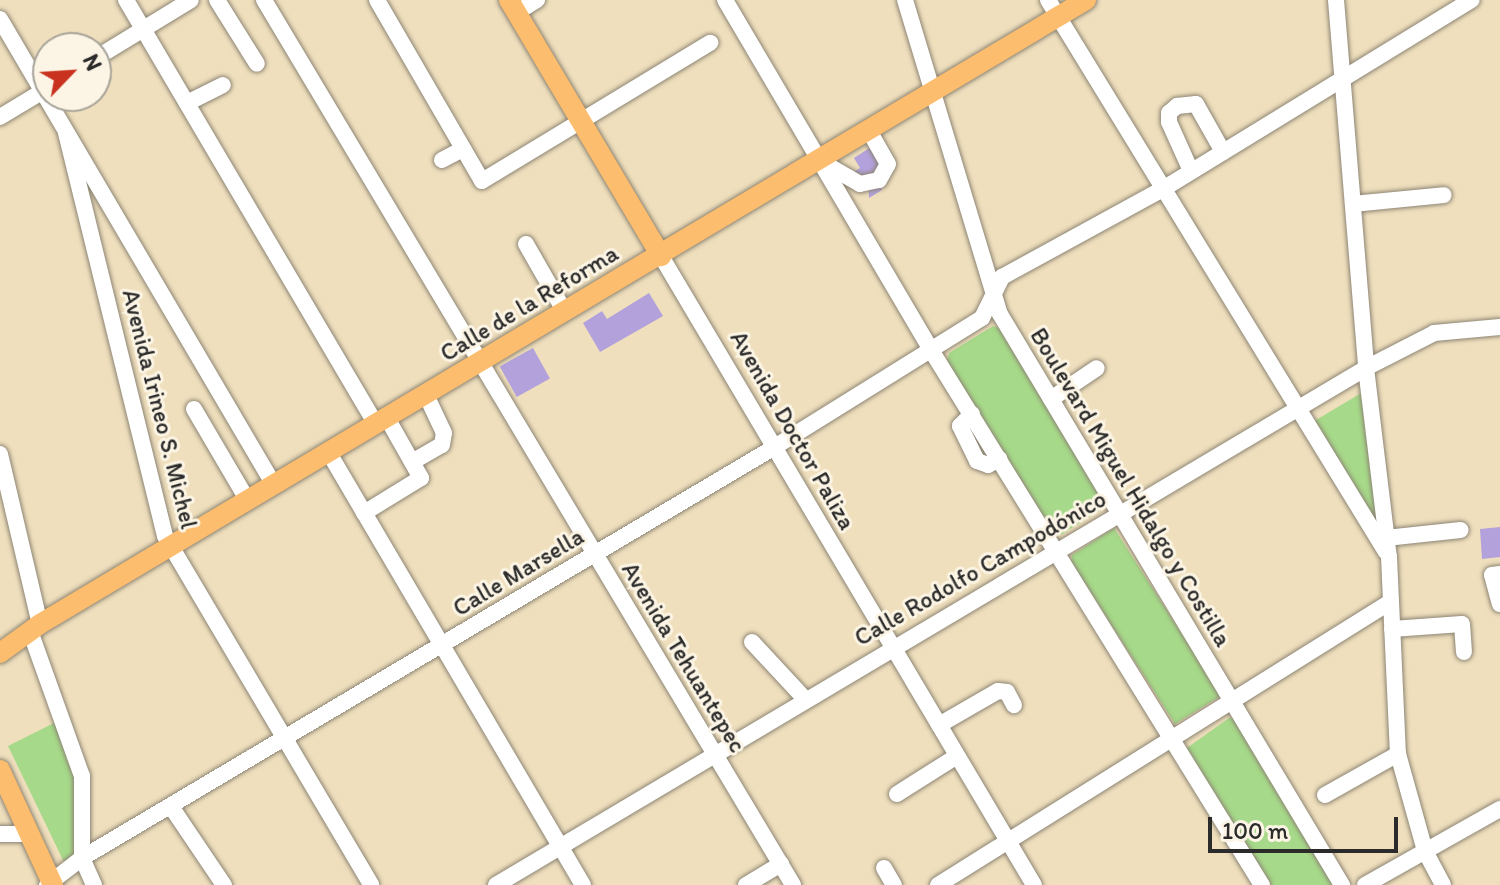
<!DOCTYPE html>
<html>
<head>
<meta charset="utf-8">
<style>
	body { margin:0 }
	#map { position:relative; width:1500px; height:885px; overflow:hidden; background:#efdfbd; font-family:Itim,sans-serif }
	div>[style] { position:absolute }
	[style*='--x'] { left:calc(var(--x)*1px); top:calc(var(--y)*1px); width:calc(var(--w)*1px); rotate:calc(var(--a)*1deg) }
	.green>* { inset:0; background:#a6d989 }
	.building>* { inset:0; background:#b3a1dc; transform-origin:0 0 }
	.roads { filter:drop-shadow(0 0 2px #8d8574) drop-shadow(0 0 2px #8d8574) }
	.minor>* { height:16px; margin:-8px; padding:0 8px; transform-origin:8px; border-radius:8px; background:#fff }
	.major>* { height:20px; margin:-10px; padding:0 10px; transform-origin:10px; border-radius:10px; background:#fcbd6e }
	span { translate:-50% -50%; white-space:nowrap; text-align:center; line-height:1.15; -webkit-text-stroke:6px #fcf5e5; paint-order:stroke }
	.street-label { font-size:24px; color:#2b2b2b }
	.north { position:absolute; left:32px; top:32px; width:80px; height:80px; box-sizing:border-box; background:#fcf5e5; border:2px solid #a8a49b; border-radius:50%; rotate:65deg; font-size:22px; font-weight:700; line-height:32px; text-align:center; color:#2b2b2b }
	.north::after { content:''; display:block; margin:auto; width:28px; height:36px; background:#c8321e; clip-path:polygon(50% 0,100% 100%,50% 72%,0 100%) }
	.scale { position:absolute; left:1208px; top:817px; width:190px; height:36px; box-sizing:border-box; border:4px solid #2b2b2b; border-top:0; padding-left:10px; font-size:24px; line-height:28px; white-space:nowrap; color:#2b2b2b; -webkit-text-stroke:6px #fcf5e5; paint-order:stroke }
</style>
</head>
<body>
<div id="map">
	<div class="green">
		<div style="clip-path:polygon(993px 326px,999px 328px,1104px 501px,1103px 508px,1061px 535px,1054px 534px,947px 362px,949px 353px)"></div>
		<div style="clip-path:polygon(1368px 389px,1382px 538px,1311px 423px)"></div>
		<div style="clip-path:polygon(1114px 528px,1219px 692px,1219px 697px,1175px 724px,1071px 562px,1072px 555px)"></div>
		<div style="clip-path:polygon(1229px 718px,1234px 718px,1336px 885px,1271px 885px,1265px 876px,1184px 750px)"></div>
		<div style="clip-path:polygon(58px 721px,80px 778px,78px 855px,64px 862px,8px 746px)"></div>
	</div>
	<div class="building">
		<div style="clip-path:polygon(871px 147px,887px 152px,877px 171px,882px 190px,869px 198px,868px 177px,847px 176px,860px 168px,854px 158px)"></div>
		<div style="clip-path:polygon(649px 293px,663px 316px,600px 352px,583px 323px,602px 311px,607px 319px)"></div>
		<div style="left:533px;top:348px;width:35px;height:38px;rotate:61deg"></div>
		<div style="clip-path:polygon(1500px 527px,1500px 557px,1482px 559px,1480px 529px)"></div>
	</div>
	<div class="roads">
		<div class="minor">
			<div style="--x:126;--y:0;--w:492;--a:59.5"></div>
			<div style="--x:217;--y:0;--w:75;--a:58"></div>
			<div style="--x:264;--y:0;--w:1031;--a:59.13"></div>
			<div style="--x:377;--y:0;--w:209;--a:59.9"></div>
			<div style="--x:482;--y:181;--w:267;--a:-31.2"></div>
			<div style="--x:725;--y:0;--w:406;--a:59.5"></div>
			<div style="--x:931;--y:350;--w:629;--a:58.26"></div>
			<div style="--x:905;--y:0;--w:328;--a:73.2"></div>
			<div style="--x:1000;--y:314;--w:666;--a:59.08"></div>
			<div style="--x:1048;--y:0;--w:647;--a:58.52"></div>
			<div style="--x:1336;--y:0;--w:369;--a:85.3"></div>
			<div style="--x:1366;--y:368;--w:190;--a:83.1"></div>
			<div style="--x:1389;--y:557;--w:197;--a:87.4"></div>
			<div style="--x:1398;--y:754;--w:101;--a:74.4"></div>
			<div style="--x:1425;--y:851;--w:38;--a:62"></div>
			<div style="--x:516;--y:13;--w:25;--a:-32"></div>
			<div style="--x:0;--y:19;--w:541;--a:59.55"></div>
			<div style="--x:96;--y:58;--w:111;--a:-31.4"></div>
			<div style="--x:187;--y:103;--w:40;--a:-26.6"></div>
			<div style="--x:0;--y:117;--w:56;--a:-31.1"></div>
			<div style="--x:66;--y:133;--w:415;--a:76.2"></div>
			<div style="--x:165;--y:536;--w:405;--a:59.4"></div>
			<div style="--x:442;--y:160;--w:24;--a:-28"></div>
			<div style="--x:820;--y:161;--w:46;--a:29.9"></div>
			<div style="--x:860;--y:184;--w:19;--a:-12"></div>
			<div style="--x:879;--y:180;--w:18;--a:-61"></div>
			<div style="--x:888;--y:164;--w:40;--a:-119.7"></div>
			<div style="--x:1191;--y:171;--w:54;--a:-114.2"></div>
			<div style="--x:1169;--y:122;--w:9;--a:-90"></div>
			<div style="--x:1169;--y:113;--w:11;--a:-41"></div>
			<div style="--x:1177;--y:106;--w:19;--a:-6"></div>
			<div style="--x:1196;--y:104;--w:55;--a:60.6"></div>
			<div style="--x:1353;--y:204;--w:91;--a:-5.6"></div>
			<div style="--x:526;--y:244;--w:78;--a:60.2"></div>
			<div style="--x:661;--y:256;--w:731;--a:59.33"></div>
			<div style="--x:1051;--y:399;--w:55;--a:-34"></div>
			<div style="--x:194;--y:409;--w:107;--a:59.6"></div>
			<div style="--x:972;--y:414;--w:17;--a:135"></div>
			<div style="--x:960;--y:426;--w:39;--a:64"></div>
			<div style="--x:977;--y:461;--w:12;--a:20"></div>
			<div style="--x:988;--y:465;--w:13;--a:-29"></div>
			<div style="--x:329;--y:453;--w:501;--a:59.55"></div>
			<div style="--x:0;--y:454;--w:175;--a:76.8"></div>
			<div style="--x:412;--y:462;--w:34;--a:-30"></div>
			<div style="--x:442;--y:445;--w:12;--a:-81"></div>
			<div style="--x:444;--y:433;--w:42;--a:-115.3"></div>
			<div style="--x:364;--y:513;--w:67;--a:-31.6"></div>
			<div style="--x:421;--y:478;--w:69;--a:-119.5"></div>
			<div style="--x:1386;--y:538;--w:75;--a:-6.1"></div>
			<div style="--x:1500;--y:574;--w:8;--a:173"></div>
			<div style="--x:1492;--y:575;--w:30;--a:75"></div>
			<div style="--x:1392;--y:629;--w:70;--a:-4.1"></div>
			<div style="--x:1462;--y:624;--w:28;--a:86"></div>
			<div style="--x:30;--y:631;--w:154;--a:70.3"></div>
			<div style="--x:82;--y:776;--w:82;--a:90"></div>
			<div style="--x:82;--y:858;--w:30;--a:66"></div>
			<div style="--x:752;--y:642;--w:78;--a:47.1"></div>
			<div style="--x:939;--y:725;--w:68;--a:-30"></div>
			<div style="--x:998;--y:691;--w:9;--a:6"></div>
			<div style="--x:1007;--y:692;--w:15;--a:62"></div>
			<div style="--x:897;--y:794;--w:71;--a:-32.3"></div>
			<div style="--x:1325;--y:795;--w:84;--a:-29.3"></div>
			<div style="--x:172;--y:808;--w:93;--a:56"></div>
			<div style="--x:0;--y:834;--w:29;--a:0"></div>
			<div style="--x:884;--y:868;--w:20;--a:60"></div>
			<div style="--x:47;--y:885;--w:44;--a:-37.6"></div>
			<div style="--x:82;--y:858;--w:803;--a:-30.68"></div>
			<div style="--x:773;--y:448;--w:246;--a:-31.9"></div>
			<div style="--x:982;--y:318;--w:46;--a:-64"></div>
			<div style="--x:1002;--y:277;--w:183;--a:-28.7"></div>
			<div style="--x:1163;--y:189;--w:362;--a:-31.5"></div>
			<div style="--x:496;--y:885;--w:1012;--a:-30.72"></div>
			<div style="--x:1366;--y:368;--w:76;--a:-27.2"></div>
			<div style="--x:1434;--y:333;--w:66;--a:-5.2"></div>
			<div style="--x:746;--y:885;--w:41;--a:-31"></div>
			<div style="--x:938;--y:885;--w:533;--a:-32.05"></div>
			<div style="--x:1365;--y:885;--w:155;--a:-29.4"></div>
		</div>
		<div class="major">
			<div style="--x:509;--y:0;--w:298;--a:59.3"></div>
			<div style="--x:0;--y:653;--w:49;--a:-35.9"></div>
			<div style="--x:40;--y:624;--w:1218;--a:-30.82"></div>
			<div style="--x:0;--y:770;--w:127;--a:65.3"></div>
		</div>
	</div>
	<div class="street-label">
		<span style="left:529px;top:303px;rotate:-31deg">Calle de la Reforma</span>
		<span style="left:160px;top:409px;rotate:76deg">Avenida Irineo S. Michel</span>
		<span style="left:793px;top:430px;rotate:60deg">Avenida Doctor Paliza</span>
		<span style="left:1131px;top:487px;rotate:59deg">Boulevard Miguel Hidalgo y Costilla</span>
		<span style="left:980px;top:568px;rotate:-30deg">Calle Rodolfo Campodónico</span>
		<span style="left:518px;top:572px;rotate:-31deg">Calle Marsella</span>
		<span style="left:684px;top:657px;rotate:59deg">Avenida Tehuantepec</span>
	</div>
	<div class="north">N</div>
	<div class="scale">100 m</div>
</div>
</body>
</html>
